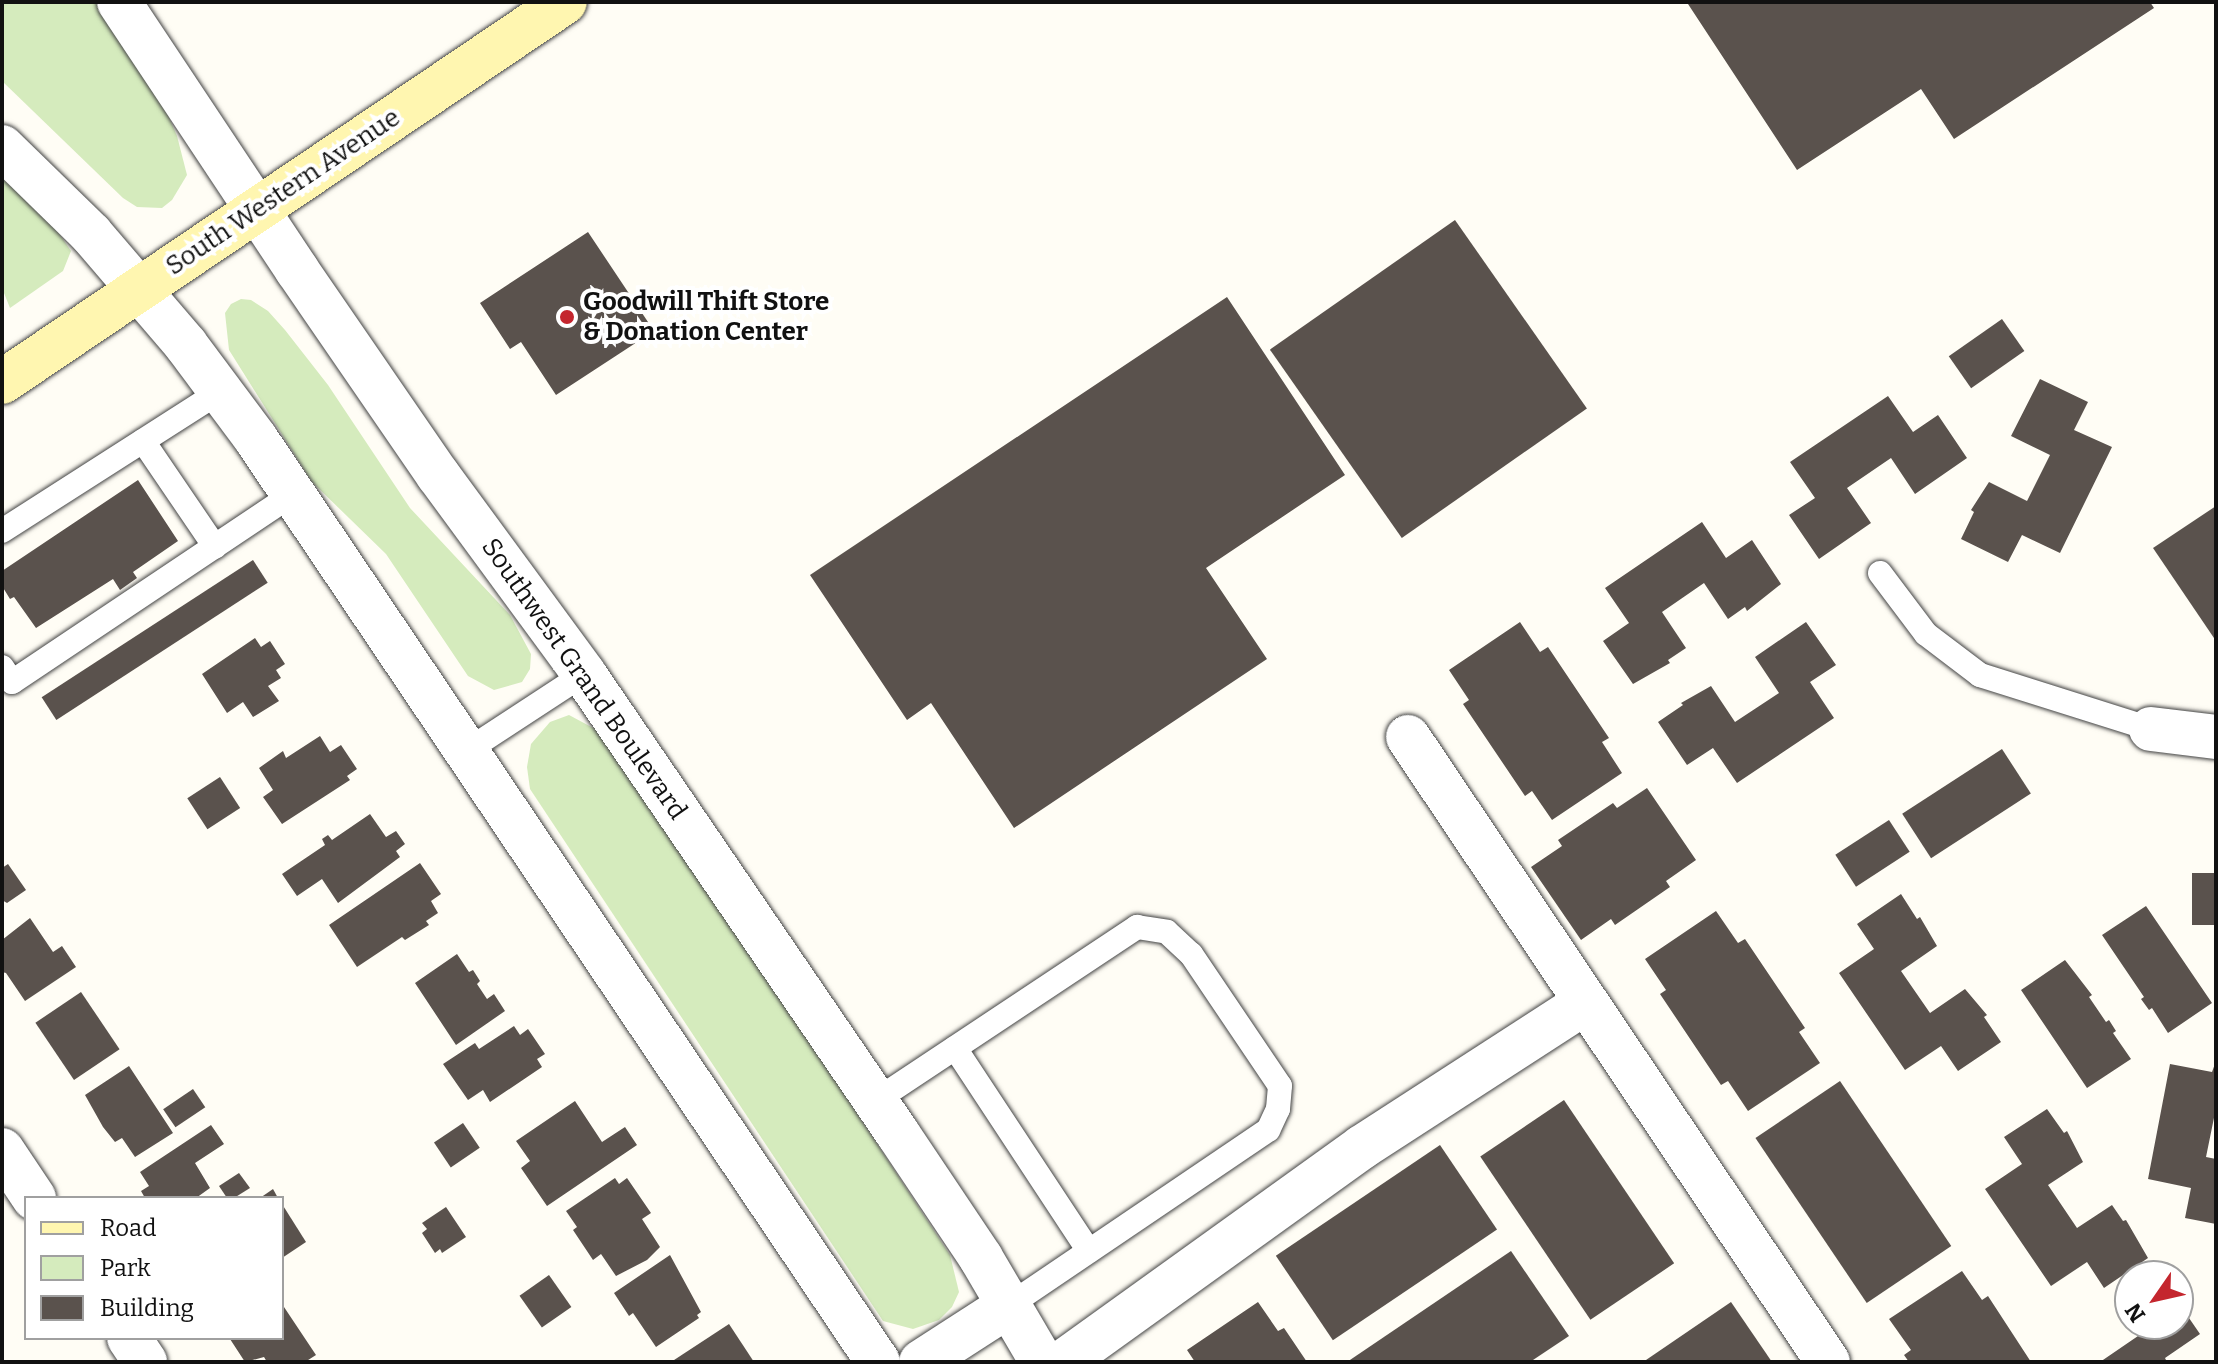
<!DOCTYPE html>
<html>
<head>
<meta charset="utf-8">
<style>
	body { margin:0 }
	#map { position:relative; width:2218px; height:1364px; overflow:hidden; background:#fffdf5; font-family:Bitter,serif }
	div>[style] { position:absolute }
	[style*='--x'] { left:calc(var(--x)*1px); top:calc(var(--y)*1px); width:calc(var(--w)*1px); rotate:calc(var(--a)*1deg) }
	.green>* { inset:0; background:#d5ebbd }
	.building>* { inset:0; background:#5a524d; transform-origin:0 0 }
	.roads { filter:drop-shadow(0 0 2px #444) drop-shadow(0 0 2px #444) }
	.service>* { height:24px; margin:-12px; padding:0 12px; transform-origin:12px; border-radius:12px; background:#fff }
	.minor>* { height:44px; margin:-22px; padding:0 22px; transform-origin:22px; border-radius:22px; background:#fff }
	.tertiary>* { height:44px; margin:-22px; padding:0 22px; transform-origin:22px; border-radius:22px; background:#fff }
	.secondary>* { height:44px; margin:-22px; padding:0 22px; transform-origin:22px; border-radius:22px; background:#fff6b0 }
	.dots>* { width:22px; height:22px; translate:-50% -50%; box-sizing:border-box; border:4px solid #fff; border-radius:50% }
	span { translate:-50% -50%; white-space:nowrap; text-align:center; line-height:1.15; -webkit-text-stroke:8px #fff; paint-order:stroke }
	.street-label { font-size:26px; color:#111 }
	.poi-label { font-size:26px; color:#111; font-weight:700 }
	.left { translate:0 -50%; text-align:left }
	.frame { position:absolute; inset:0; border:4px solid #111; pointer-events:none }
	.legend { position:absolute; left:24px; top:1196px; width:260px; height:144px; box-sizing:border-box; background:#fff; border:2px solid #a0a0a0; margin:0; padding:10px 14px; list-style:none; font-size:24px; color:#111 }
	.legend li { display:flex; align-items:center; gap:16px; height:40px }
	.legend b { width:40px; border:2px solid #a0a0a0 }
	.north { position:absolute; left:2114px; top:1260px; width:80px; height:80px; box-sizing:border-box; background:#fff; border:2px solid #a0a0a0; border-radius:50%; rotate:236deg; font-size:22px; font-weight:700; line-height:32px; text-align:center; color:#111 }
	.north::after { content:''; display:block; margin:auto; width:28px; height:36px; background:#c4262e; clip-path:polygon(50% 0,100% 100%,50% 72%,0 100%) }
</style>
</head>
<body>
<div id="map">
	<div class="green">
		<div style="clip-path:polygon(2px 2px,95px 2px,162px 101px,177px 136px,187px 175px,172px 200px,162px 208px,137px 207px,123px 198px,2px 81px)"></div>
		<div style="clip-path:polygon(2px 176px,58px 232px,71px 251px,63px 271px,10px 308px,2px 288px)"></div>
		<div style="clip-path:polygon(241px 299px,251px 300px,268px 311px,285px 330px,328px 385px,410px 508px,510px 615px,531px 654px,530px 669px,522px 682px,494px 690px,468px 676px,386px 554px,312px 482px,229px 350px,225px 313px,231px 304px)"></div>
		<div style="clip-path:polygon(569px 715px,610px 737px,950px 1255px,959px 1292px,952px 1307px,939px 1320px,913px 1329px,883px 1321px,530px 789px,527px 767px,531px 744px,550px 722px)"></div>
	</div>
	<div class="building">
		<div style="clip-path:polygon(1692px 2px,2150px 2px,2154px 8px,1954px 139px,1921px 89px,1797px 170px,1688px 4px)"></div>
		<div style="left:1455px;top:220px;width:230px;height:226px;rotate:55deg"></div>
		<div style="clip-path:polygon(588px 232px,654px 331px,556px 395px,521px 342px,510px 349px,480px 303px)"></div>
		<div style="clip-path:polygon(1227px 297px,1345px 475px,1206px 568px,1267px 659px,1014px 828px,931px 703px,907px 720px,810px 575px)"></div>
		<div style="left:2002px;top:319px;width:39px;height:65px;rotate:55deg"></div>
		<div style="clip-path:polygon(2040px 379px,2088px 402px,2074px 430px,2112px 447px,2060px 553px,2022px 535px,2008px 562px,1961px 539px,1974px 512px,1971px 510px,1989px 482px,2027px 501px,2050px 455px,2011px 436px)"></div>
		<div style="clip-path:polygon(1888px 396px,1913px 432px,1938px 415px,1967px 458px,1915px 494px,1891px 458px,1847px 488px,1871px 523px,1819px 559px,1789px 515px,1815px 498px,1790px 462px)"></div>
		<div style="clip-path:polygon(138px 480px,178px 541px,133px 572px,137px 578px,120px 590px,113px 579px,36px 628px,14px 597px,10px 599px,2px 586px,2px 571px)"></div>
		<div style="clip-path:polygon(2216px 506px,2216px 641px,2153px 548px)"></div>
		<div style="clip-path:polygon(1702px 522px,1726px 558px,1752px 540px,1781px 584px,1747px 611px,1745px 607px,1728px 619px,1704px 583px,1662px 612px,1686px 648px,1668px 660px,1670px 663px,1633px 684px,1603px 641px,1629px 623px,1605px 588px)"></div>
		<div style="left:253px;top:560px;width:27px;height:252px;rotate:57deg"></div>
		<div style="clip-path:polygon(1520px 622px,1540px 652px,1548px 647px,1609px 738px,1602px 742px,1622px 773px,1552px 820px,1532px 791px,1525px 796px,1463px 704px,1469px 700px,1449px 670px)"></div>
		<div style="clip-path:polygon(1806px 622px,1836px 665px,1810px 682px,1834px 718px,1737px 783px,1713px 748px,1687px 765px,1658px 722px,1683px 705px,1681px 703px,1711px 686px,1735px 722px,1779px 693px,1755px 657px)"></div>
		<div style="clip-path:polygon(255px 638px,261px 647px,270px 641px,285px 664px,276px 670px,281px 678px,268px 686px,279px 701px,253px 717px,243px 702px,227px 713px,202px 674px)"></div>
		<div style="clip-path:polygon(320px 736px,330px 752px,341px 745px,357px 769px,347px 776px,350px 780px,282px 824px,263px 797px,273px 790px,259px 768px,283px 751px,286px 758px)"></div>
		<div style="left:2002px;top:749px;width:53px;height:119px;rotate:57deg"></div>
		<div style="left:220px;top:777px;width:37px;height:39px;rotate:57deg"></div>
		<div style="clip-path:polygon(1647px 788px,1696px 860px,1666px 881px,1670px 887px,1615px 925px,1611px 919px,1581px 940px,1531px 867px,1562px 846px,1558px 840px,1613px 803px,1617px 808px)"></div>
		<div style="clip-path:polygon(370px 814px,386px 837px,396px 831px,405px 844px,396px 851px,400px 857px,338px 903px,322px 879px,297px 896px,282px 874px,325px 845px,322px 839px,328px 835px,332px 840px)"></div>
		<div style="left:1889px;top:820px;width:38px;height:64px;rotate:57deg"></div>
		<div style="clip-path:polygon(420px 863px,441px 894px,431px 901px,438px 913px,426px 921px,429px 925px,405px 940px,402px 937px,357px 967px,329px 925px)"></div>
		<div style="clip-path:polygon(8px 864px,26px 890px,7px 903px,2px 900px,2px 868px)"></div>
		<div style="left:2216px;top:873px;width:52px;height:24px;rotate:90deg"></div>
		<div style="clip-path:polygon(1901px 894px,1917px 919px,1920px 917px,1937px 946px,1901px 971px,1930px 1013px,1965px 989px,1987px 1015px,1984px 1017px,2001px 1042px,1958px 1071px,1941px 1046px,1905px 1070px,1839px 973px,1874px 949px,1857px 924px)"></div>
		<div style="clip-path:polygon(2146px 906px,2212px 1003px,2168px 1033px,2152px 1008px,2149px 1010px,2141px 999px,2144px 997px,2102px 935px)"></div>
		<div style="clip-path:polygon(1716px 911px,1738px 943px,1745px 939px,1805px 1028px,1799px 1032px,1820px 1063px,1748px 1111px,1728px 1081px,1721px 1085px,1660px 994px,1666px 990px,1645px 959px)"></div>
		<div style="clip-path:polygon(30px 918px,53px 952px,62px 946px,76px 967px,25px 1001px,6px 973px,2px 972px,2px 940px)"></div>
		<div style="clip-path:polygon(457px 954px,469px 972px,473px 970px,480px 981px,477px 984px,487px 999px,494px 994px,505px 1011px,456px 1045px,415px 983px)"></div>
		<div style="clip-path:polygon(2065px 960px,2092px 995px,2089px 997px,2106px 1022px,2109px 1020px,2116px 1031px,2113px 1033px,2131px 1059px,2087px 1088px,2021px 990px)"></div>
		<div style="left:81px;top:992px;width:69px;height:55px;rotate:56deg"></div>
		<div style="clip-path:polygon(514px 1026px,520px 1035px,528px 1029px,545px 1054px,537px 1059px,542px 1067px,490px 1102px,483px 1090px,468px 1100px,443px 1064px,475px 1043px,479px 1049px)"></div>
		<div style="clip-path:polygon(2216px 1061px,2216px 1108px,2206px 1157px,2216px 1159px,2216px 1224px,2185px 1218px,2191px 1188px,2148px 1179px,2170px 1064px,2212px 1072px)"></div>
		<div style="clip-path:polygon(129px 1066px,173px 1133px,135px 1157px,122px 1138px,115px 1142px,103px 1127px,85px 1095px)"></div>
		<div style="left:1840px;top:1081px;width:199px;height:102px;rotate:56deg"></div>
		<div style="left:193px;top:1089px;width:22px;height:36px;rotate:56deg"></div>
		<div style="left:1564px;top:1100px;width:197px;height:101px;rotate:56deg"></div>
		<div style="clip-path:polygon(575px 1101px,602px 1142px,625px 1127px,637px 1145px,547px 1206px,521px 1168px,530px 1161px,516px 1141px)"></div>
		<div style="clip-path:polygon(2047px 1109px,2064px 1133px,2067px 1131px,2083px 1162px,2048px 1185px,2077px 1228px,2112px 1205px,2123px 1221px,2126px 1220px,2148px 1258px,2104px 1288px,2087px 1262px,2051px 1286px,1985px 1189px,2022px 1164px,2004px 1137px)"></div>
		<div style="left:463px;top:1123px;width:30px;height:35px;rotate:56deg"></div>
		<div style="clip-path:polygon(211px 1125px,224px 1144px,195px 1163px,210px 1188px,196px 1198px,145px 1198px,141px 1191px,149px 1186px,140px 1172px)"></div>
		<div style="left:1440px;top:1145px;width:102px;height:198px;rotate:56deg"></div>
		<div style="clip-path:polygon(239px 1173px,250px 1188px,234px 1198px,227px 1198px,219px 1186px)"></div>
		<div style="clip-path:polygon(615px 1178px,619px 1184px,627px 1178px,651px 1213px,642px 1219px,660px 1247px,647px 1260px,616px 1276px,601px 1254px,593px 1260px,573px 1230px,577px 1227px,566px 1211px)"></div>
		<div style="clip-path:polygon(273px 1189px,278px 1198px,260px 1198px)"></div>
		<div style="clip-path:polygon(282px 1204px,306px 1242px,282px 1258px)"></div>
		<div style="clip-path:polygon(446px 1207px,466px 1237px,442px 1253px,440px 1249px,435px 1253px,422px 1233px,427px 1229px,422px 1223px)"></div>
		<div style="clip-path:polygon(1511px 1251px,1569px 1336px,1530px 1362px,1347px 1362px)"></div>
		<div style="clip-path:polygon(670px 1255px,701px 1312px,697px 1315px,699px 1318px,656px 1347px,633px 1313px,629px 1316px,614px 1293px)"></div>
		<div style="clip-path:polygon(1962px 1271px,1982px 1300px,1988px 1296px,2031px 1362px,1909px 1362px,1904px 1355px,1911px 1350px,1889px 1319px)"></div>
		<div style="left:549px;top:1275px;width:39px;height:36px;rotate:55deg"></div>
		<div style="clip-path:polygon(1258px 1302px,1278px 1331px,1284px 1328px,1307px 1362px,1195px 1362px,1187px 1350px)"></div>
		<div style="clip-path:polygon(1731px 1302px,1772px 1362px,1647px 1362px,1646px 1360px)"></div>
		<div style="clip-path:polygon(2178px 1302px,2200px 1334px,2165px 1358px,2167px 1362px,2100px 1362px,2138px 1336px,2121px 1311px,2130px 1305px,2130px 1324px,2178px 1324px)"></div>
		<div style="clip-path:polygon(282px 1304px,316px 1355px,305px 1362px,267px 1362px,264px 1357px,245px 1362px,230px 1339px,282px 1338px)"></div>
		<div style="clip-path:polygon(729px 1324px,754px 1362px,671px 1362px)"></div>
	</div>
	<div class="roads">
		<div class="service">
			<div style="--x:143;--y:441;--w:128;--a:55.8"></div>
			<div style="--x:2;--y:531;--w:260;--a:-32.6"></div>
			<div style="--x:1880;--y:573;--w:76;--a:53"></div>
			<div style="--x:1926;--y:634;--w:68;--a:37.2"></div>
			<div style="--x:1980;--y:675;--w:179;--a:17.5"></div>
			<div style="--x:2;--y:667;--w:18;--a:56"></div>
			<div style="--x:12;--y:682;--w:338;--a:-33.8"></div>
			<div style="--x:468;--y:750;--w:139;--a:-33.2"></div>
			<div style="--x:955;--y:1048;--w:243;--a:56.6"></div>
			<div style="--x:875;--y:1101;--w:315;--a:-33.6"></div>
			<div style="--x:1137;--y:927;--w:30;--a:9"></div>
			<div style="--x:1167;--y:932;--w:33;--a:43"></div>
			<div style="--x:1191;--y:954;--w:159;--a:56"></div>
			<div style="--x:1280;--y:1086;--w:23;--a:95"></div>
			<div style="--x:1278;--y:1109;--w:23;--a:115"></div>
			<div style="--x:1268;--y:1130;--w:314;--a:145.9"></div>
		</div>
		<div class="minor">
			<div style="--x:2151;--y:729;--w:65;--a:7"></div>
			<div style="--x:1408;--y:737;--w:753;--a:56.1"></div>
			<div style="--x:2;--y:1150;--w:58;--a:56.3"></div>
			<div style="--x:129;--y:1338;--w:29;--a:56"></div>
			<div style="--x:921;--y:1362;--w:103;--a:-32.8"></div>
			<div style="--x:1063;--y:1362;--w:368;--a:-35.7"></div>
			<div style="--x:1362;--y:1147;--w:265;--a:-32.9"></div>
		</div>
		<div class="tertiary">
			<div style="--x:119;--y:2;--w:322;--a:56.4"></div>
			<div style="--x:297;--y:270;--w:249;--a:55.5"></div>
			<div style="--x:438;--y:475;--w:247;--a:53.7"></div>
			<div style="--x:584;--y:674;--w:557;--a:55.68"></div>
			<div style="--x:898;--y:1134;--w:149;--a:56.2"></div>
			<div style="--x:981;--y:1258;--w:121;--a:59.6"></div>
			<div style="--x:2;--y:147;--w:124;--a:44.3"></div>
			<div style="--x:91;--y:234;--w:146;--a:49.4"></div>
			<div style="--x:186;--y:345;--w:117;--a:53.3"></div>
			<div style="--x:256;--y:439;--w:1113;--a:56.02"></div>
		</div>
		<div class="secondary">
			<div style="--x:2;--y:382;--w:679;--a:-34.02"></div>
		</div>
	</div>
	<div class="dots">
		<div style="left:567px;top:317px;background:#c4262e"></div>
	</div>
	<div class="street-label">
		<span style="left:283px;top:192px;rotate:-34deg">South Western Avenue</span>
		<span style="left:584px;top:679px;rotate:55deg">Southwest Grand Boulevard</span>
	</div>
	<div class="poi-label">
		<span class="left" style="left:583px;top:317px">Goodwill Thift Store<br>&amp; Donation Center</span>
	</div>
	<div class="frame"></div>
	<ul class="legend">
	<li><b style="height:10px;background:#fff6b0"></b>Road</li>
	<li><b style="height:22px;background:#d5ebbd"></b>Park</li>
	<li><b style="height:22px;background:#5a524d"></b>Building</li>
	</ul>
	<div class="north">N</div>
</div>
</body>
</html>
